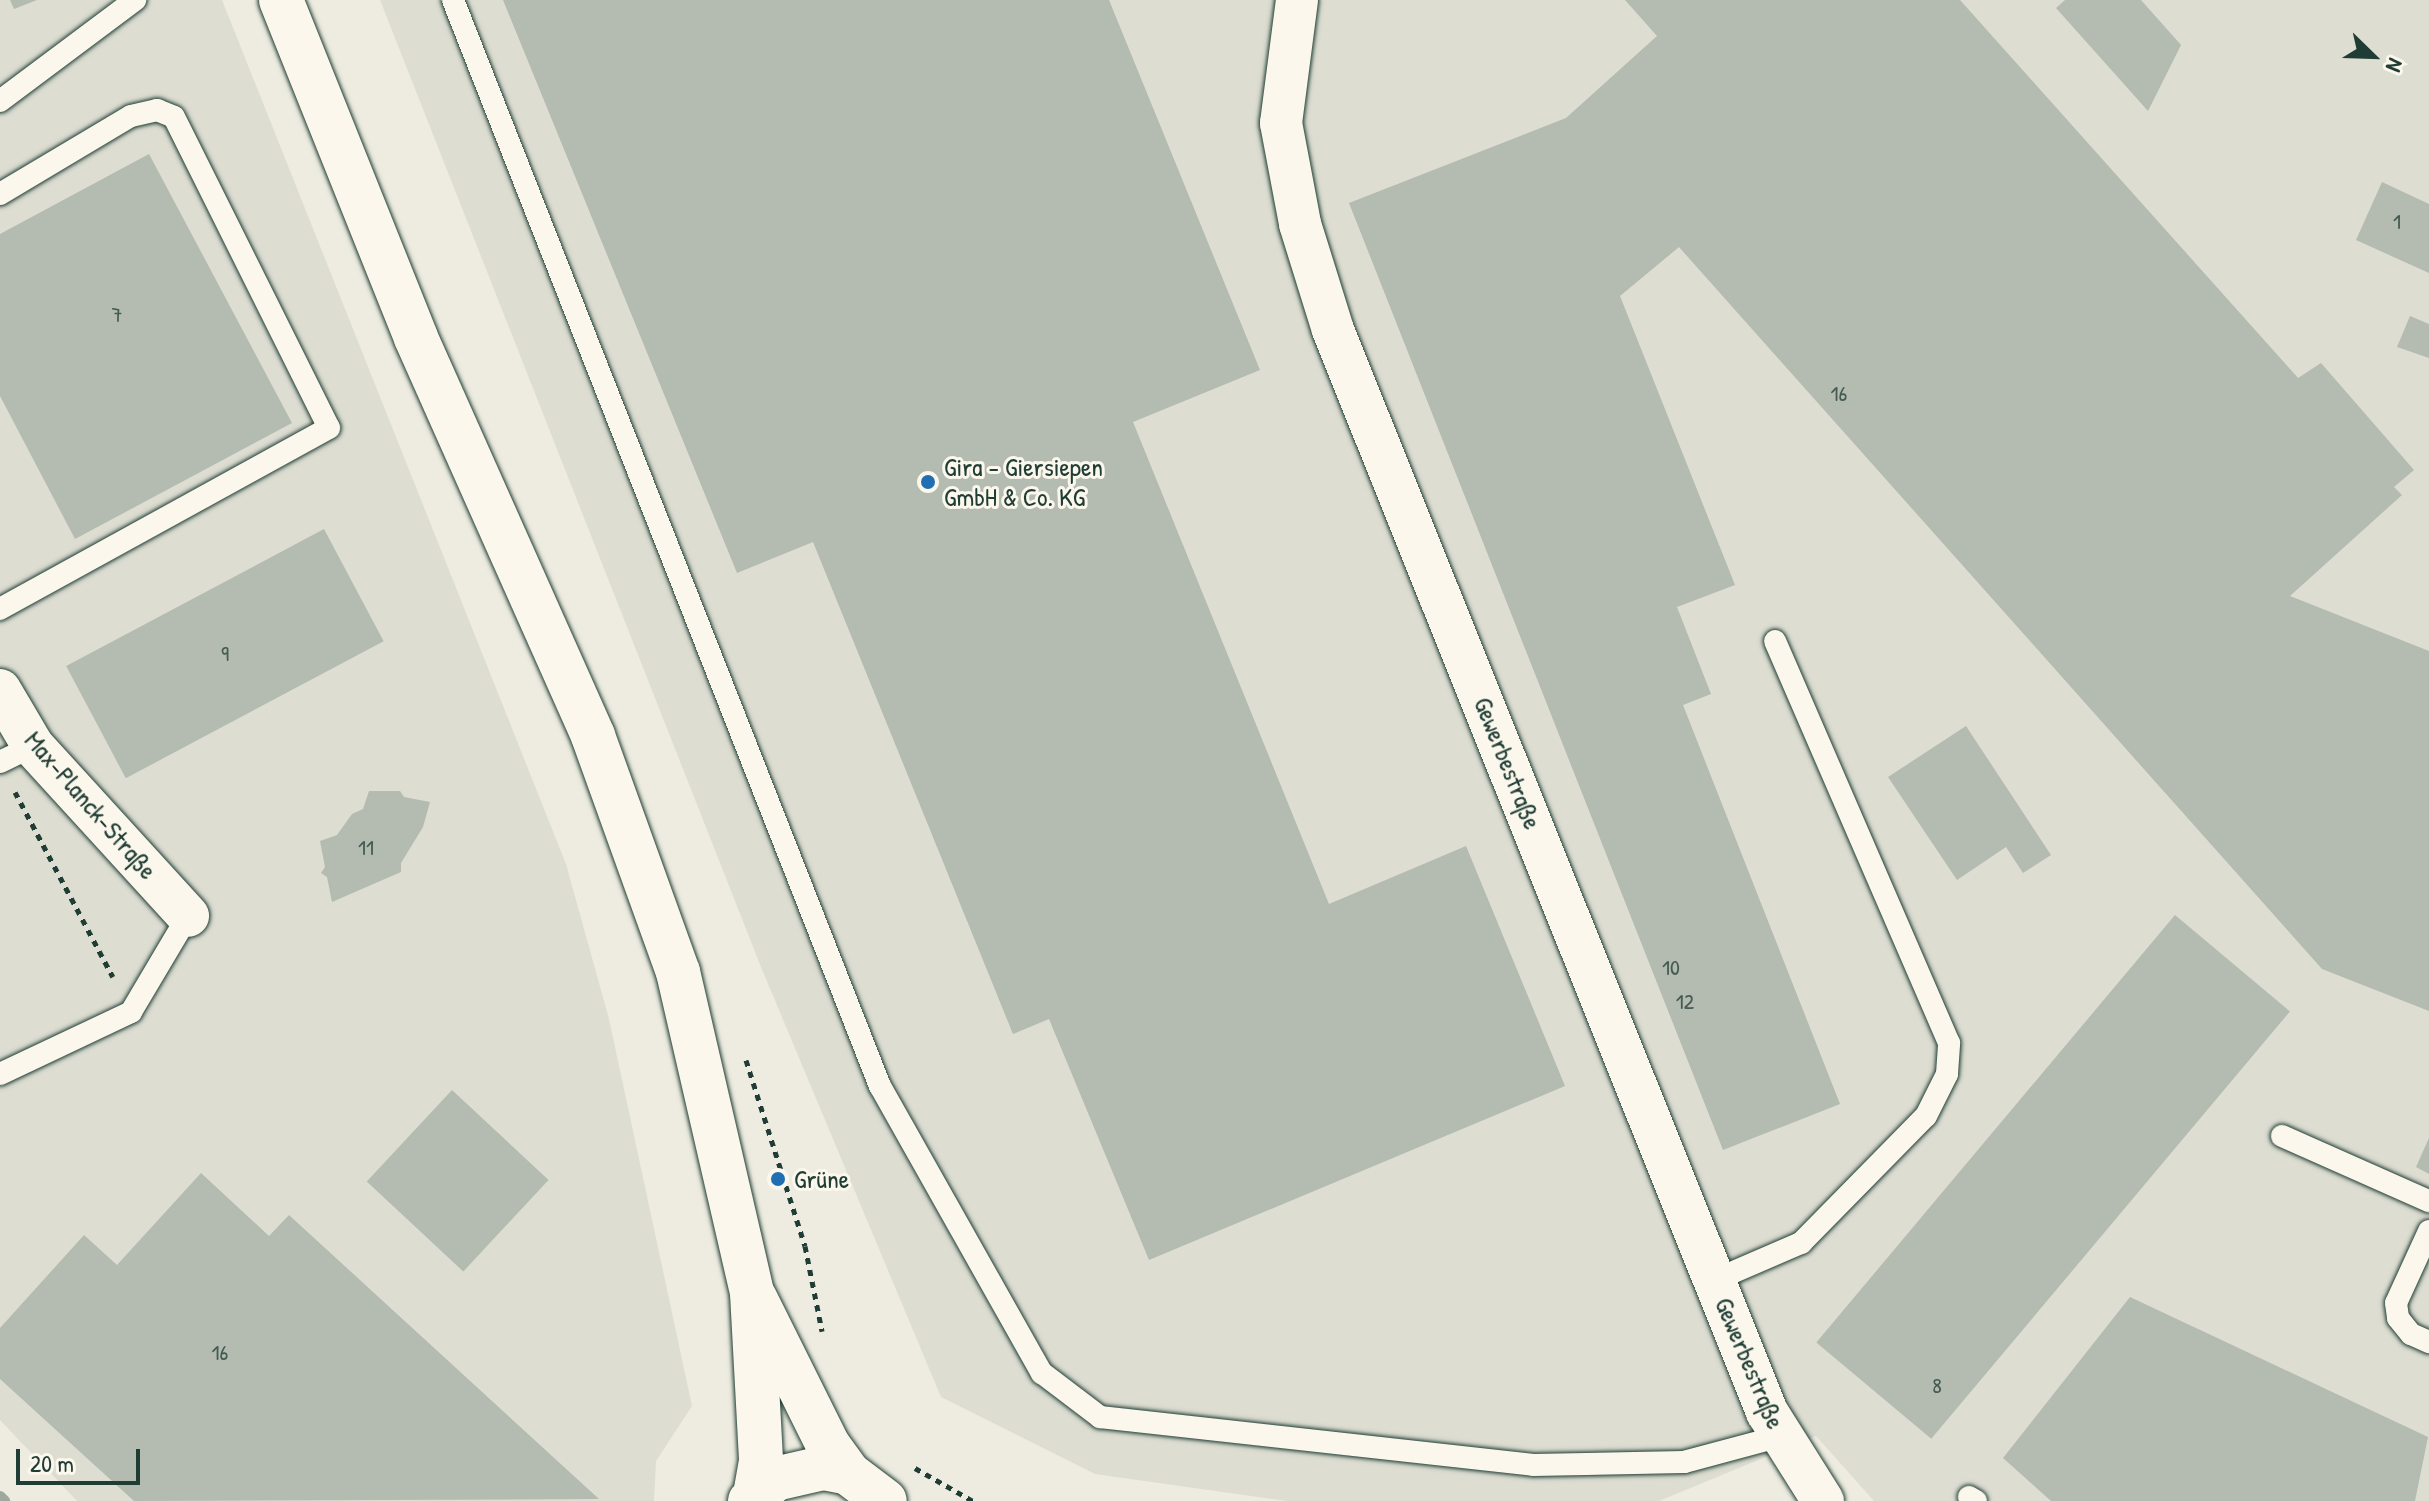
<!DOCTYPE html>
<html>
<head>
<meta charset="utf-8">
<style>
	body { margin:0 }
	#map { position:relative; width:2429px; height:1501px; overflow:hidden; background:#eeece1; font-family:"Patrick Hand",sans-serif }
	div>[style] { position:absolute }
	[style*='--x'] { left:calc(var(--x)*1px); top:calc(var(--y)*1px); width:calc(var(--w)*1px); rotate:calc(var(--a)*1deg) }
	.built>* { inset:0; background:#ddddd2 }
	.stream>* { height:12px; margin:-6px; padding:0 6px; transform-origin:6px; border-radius:6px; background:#9fa89f }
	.building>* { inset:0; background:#b4bbb0; transform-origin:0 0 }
	.path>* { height:5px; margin-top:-2.5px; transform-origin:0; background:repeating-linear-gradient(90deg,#1f3d34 0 6px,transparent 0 12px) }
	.roads { filter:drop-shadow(0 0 2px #1f3d34) drop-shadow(0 0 2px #1f3d34) }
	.service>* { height:22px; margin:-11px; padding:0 11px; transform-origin:11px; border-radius:11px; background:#fbf7ec }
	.minor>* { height:42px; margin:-21px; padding:0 21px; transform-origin:21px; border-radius:21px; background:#fbf7ec }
	.primary>* { height:44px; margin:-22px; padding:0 22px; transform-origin:22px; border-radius:22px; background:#fbf7ec }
	.dots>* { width:22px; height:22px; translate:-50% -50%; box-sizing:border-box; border:4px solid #fbf7ec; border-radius:50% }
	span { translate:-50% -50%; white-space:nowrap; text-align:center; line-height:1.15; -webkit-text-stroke:6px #fbf7ec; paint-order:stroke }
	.number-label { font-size:22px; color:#445c53 }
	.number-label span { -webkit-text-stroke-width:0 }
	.poi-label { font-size:26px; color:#1f3d34 }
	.left { translate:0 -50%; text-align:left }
	.street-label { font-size:26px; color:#1f3d34 }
	.north { position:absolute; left:2333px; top:16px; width:80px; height:80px; -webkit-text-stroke:6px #fbf7ec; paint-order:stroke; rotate:113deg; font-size:22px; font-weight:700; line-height:32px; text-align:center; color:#1f3d34 }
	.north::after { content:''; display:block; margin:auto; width:28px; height:36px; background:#1f3d34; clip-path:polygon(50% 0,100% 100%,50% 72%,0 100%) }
	.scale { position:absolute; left:16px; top:1449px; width:124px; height:36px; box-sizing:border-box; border:4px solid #1f3d34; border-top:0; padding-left:10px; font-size:24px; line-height:28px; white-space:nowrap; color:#1f3d34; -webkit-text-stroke:6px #fbf7ec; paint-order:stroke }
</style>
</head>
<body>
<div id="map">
	<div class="built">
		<div style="clip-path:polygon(0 0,222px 0,566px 864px,609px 1019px,692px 1406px,656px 1461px,654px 1501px,77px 1501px,0 1420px)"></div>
		<div style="clip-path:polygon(380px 0,2429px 0,2429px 1501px,1874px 1501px,1816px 1436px,1659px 1501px,1287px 1501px,1095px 1474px,941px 1397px,761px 967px)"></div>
	</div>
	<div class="stream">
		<div style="--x:0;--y:1497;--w:6;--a:45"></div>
	</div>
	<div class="building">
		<div style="clip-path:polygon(10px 0,37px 0,14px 9px)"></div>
		<div style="clip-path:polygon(503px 0,1109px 0,1260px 370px,1133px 422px,1329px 904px,1466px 846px,1565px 1086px,1149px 1260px,1049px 1019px,1013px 1034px,813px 542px,737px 573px)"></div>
		<div style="clip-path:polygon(1625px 0,1960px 0,2298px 378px,2321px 363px,2414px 470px,2394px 487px,2402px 495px,2290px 596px,2429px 651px,2429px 1011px,2322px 969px,1679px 247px,1620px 296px,1735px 585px,1677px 607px,1711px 694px,1683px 705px,1840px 1104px,1723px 1150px,1349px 203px,1566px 118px,1657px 36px)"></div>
		<div style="clip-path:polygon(2065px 0,2141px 0,2181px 45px,2148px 111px,2056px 8px)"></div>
		<div style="clip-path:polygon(149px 154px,292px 423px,75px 539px,0 396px,0 234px)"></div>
		<div style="clip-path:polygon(2382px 182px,2429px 204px,2429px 273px,2356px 240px)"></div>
		<div style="clip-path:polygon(2410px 316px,2429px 324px,2429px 358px,2397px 347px)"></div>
		<div style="left:324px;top:529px;width:127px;height:292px;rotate:62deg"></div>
		<div style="clip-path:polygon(1966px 726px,2051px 855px,2023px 873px,2006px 847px,1957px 880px,1888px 777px)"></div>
		<div style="clip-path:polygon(369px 791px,400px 791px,404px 797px,430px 802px,423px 827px,401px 863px,401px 872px,332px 902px,327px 877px,321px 873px,325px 867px,320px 841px,337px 835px,352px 814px,363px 809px)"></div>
		<div style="left:2175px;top:915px;width:150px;height:558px;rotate:40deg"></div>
		<div style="left:452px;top:1090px;width:132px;height:125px;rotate:43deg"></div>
		<div style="clip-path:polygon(2429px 1138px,2429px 1174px,2416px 1167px)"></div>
		<div style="clip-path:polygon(201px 1173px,269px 1236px,289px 1215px,599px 1499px,134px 1501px,0 1379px,0 1328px,84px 1235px,117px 1265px)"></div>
		<div style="clip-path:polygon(2130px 1297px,2428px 1437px,2415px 1501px,2051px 1501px,2003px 1458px)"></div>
	</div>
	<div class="path">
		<div style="--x:15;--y:792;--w:209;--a:62.1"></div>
		<div style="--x:746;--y:1060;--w:195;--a:72.4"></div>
		<div style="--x:805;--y:1246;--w:87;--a:78.7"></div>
		<div style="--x:915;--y:1468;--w:67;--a:29.6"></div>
	</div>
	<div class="roads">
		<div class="service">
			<div style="--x:453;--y:0;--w:1167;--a:68.54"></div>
			<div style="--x:880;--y:1086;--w:330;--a:60.6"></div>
			<div style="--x:1042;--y:1373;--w:73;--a:37.2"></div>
			<div style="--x:1100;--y:1417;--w:436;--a:6.3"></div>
			<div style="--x:1533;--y:1465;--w:151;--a:-1.1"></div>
			<div style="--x:1684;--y:1462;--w:100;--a:-15"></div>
			<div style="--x:0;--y:101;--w:169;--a:-36.8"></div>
			<div style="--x:0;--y:194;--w:152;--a:-30.8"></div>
			<div style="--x:131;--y:116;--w:27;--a:-13"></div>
			<div style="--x:157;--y:110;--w:18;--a:22"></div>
			<div style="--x:174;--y:117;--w:347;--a:63.5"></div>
			<div style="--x:329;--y:428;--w:376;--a:151.2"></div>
			<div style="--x:0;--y:762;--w:37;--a:-26"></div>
			<div style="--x:0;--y:1074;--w:145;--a:-25.3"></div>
			<div style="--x:131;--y:1012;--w:112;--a:-59.3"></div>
			<div style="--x:2282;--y:1136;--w:161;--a:23.9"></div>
			<div style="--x:2429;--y:1231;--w:79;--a:114.6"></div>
			<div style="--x:2396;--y:1303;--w:15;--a:82"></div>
			<div style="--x:2398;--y:1318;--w:21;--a:51"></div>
			<div style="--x:2411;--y:1334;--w:20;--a:24"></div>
			<div style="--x:1715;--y:1280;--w:94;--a:-23.3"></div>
			<div style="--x:1801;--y:1243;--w:178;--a:-45.5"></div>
			<div style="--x:1926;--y:1116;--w:47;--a:-63.4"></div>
			<div style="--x:1947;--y:1074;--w:31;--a:-86"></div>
			<div style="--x:1949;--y:1043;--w:438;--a:-113.4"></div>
			<div style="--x:1969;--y:1497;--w:8;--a:30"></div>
		</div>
		<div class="minor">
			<div style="--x:1297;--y:0;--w:124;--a:97.4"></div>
			<div style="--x:1281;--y:123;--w:103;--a:79.3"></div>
			<div style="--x:1300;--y:224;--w:111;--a:72.7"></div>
			<div style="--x:1333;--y:330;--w:1166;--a:68.14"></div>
			<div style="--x:1767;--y:1412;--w:105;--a:57.8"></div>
			<div style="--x:0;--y:690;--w:65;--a:59.5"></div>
			<div style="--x:33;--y:746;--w:230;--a:47.6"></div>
		</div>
		<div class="primary">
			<div style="--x:281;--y:0;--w:364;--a:68.2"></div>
			<div style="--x:416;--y:338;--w:436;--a:66"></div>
			<div style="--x:593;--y:736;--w:251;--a:70.2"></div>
			<div style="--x:678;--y:972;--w:329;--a:77"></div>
			<div style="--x:752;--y:1293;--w:168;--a:86.9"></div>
			<div style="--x:761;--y:1461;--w:34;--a:100"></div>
			<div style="--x:755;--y:1298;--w:164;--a:63.6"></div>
			<div style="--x:828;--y:1445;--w:34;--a:54"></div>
			<div style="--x:750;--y:1501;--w:33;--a:-41"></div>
			<div style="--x:775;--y:1479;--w:49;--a:-12.9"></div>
			<div style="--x:823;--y:1468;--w:25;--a:11"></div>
			<div style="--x:848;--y:1473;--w:46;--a:37.1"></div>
		</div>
	</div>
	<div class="dots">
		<div style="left:928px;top:482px;background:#1f6fb2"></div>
		<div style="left:778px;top:1179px;background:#1f6fb2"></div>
	</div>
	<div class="number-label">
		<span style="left:2397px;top:222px">1</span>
		<span style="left:117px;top:315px">7</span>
		<span style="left:1839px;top:394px">16</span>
		<span style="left:225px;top:654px">9</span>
		<span style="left:366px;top:848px">11</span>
		<span style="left:1671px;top:968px">10</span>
		<span style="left:1685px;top:1002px">12</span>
		<span style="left:220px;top:1353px">16</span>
		<span style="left:1937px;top:1386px">8</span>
	</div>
	<div class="poi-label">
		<span class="left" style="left:944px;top:482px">Gira - Giersiepen<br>GmbH &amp; Co. KG</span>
		<span class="left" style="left:794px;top:1179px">Grüne</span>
	</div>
	<div class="street-label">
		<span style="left:1508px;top:763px;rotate:68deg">Gewerbestraße</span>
		<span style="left:91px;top:805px;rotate:49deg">Max-Planck-Straße</span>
		<span style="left:1750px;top:1363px;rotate:67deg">Gewerbestraße</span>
	</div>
	<div class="north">N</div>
	<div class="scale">20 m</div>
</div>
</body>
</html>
